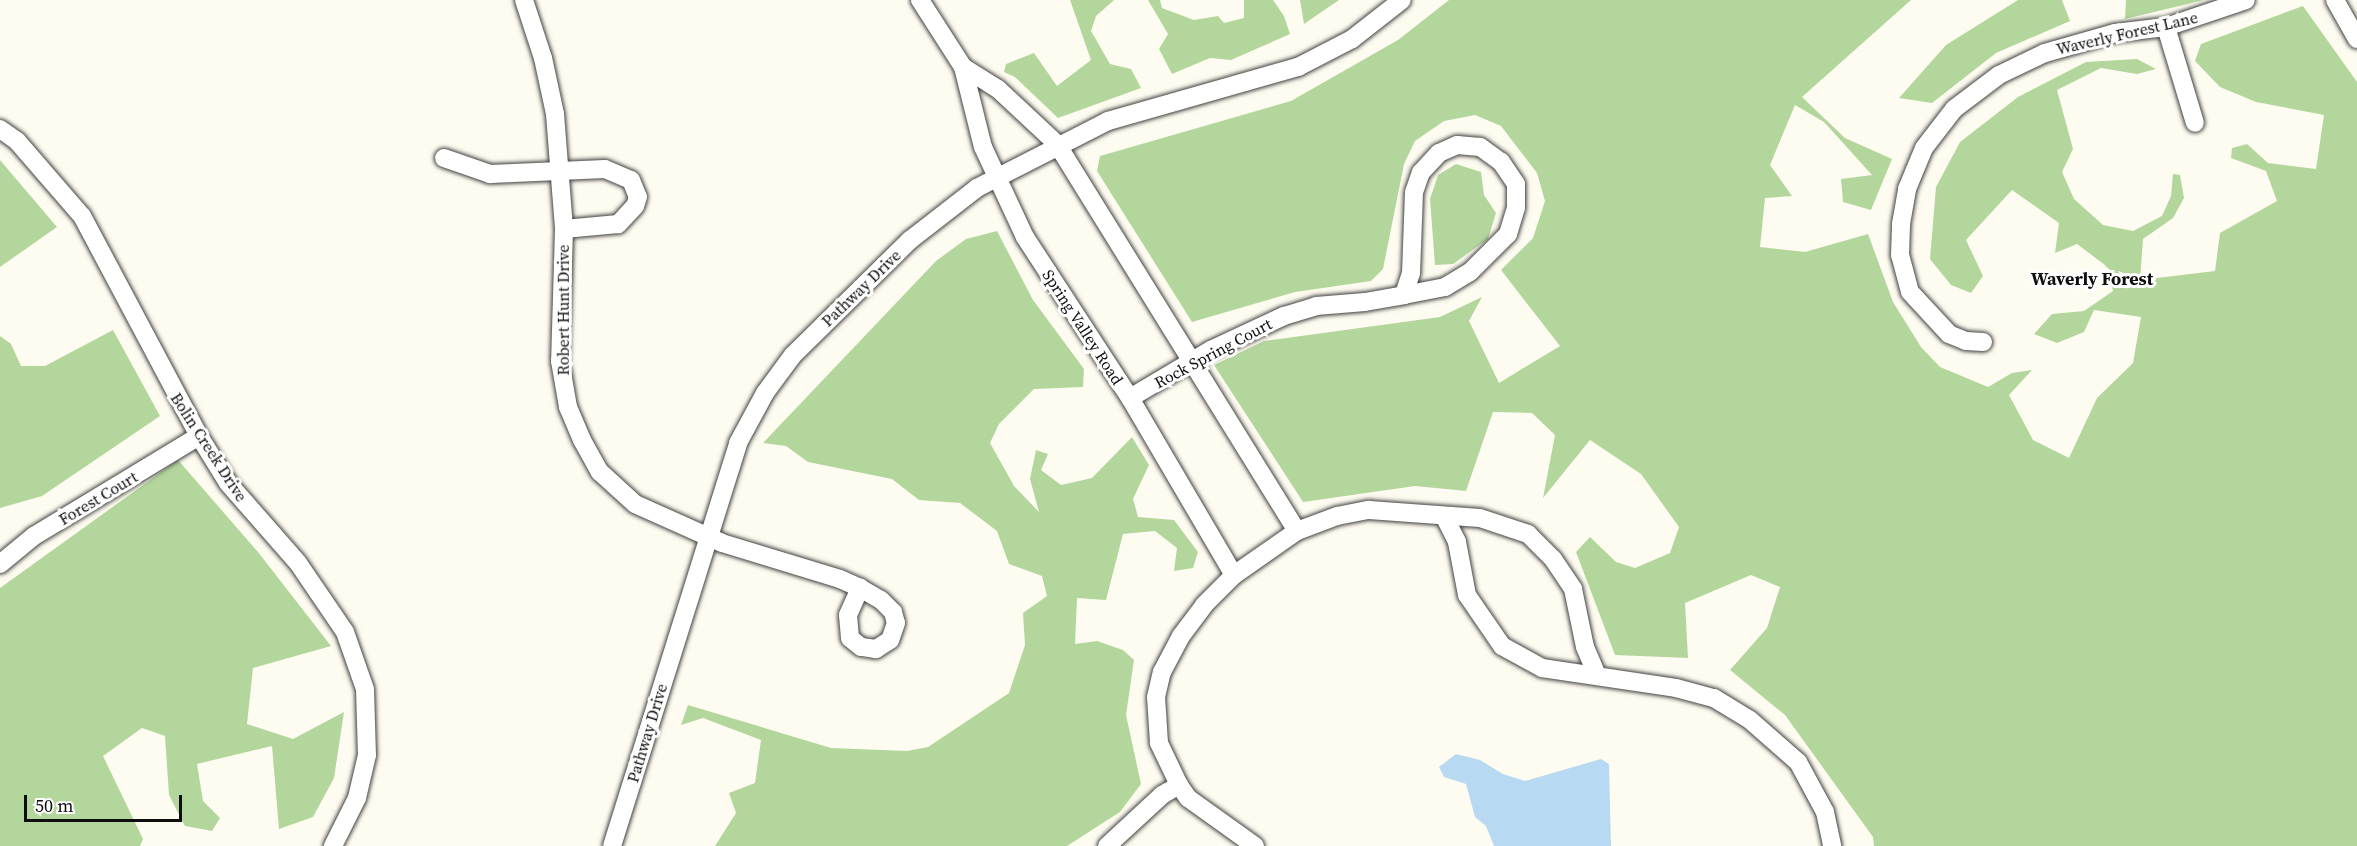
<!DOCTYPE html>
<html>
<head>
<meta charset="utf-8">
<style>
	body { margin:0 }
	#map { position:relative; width:2357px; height:846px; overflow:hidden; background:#fefcf0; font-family:"Source Serif 4",serif }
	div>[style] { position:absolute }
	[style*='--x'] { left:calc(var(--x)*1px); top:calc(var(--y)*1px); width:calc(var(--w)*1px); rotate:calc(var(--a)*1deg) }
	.forest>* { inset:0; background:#b3d69c }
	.water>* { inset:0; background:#b8d9f2 }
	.roads { filter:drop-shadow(0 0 2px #414141) drop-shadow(0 0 2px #414141) }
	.street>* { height:18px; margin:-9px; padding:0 9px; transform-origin:9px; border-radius:9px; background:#fff }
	span { translate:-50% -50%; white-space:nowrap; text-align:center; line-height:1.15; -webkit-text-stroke:6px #fff; paint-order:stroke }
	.street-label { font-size:16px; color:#0e0e0e }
	.neighbourhood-label { font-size:18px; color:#0e0e0e; font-weight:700 }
	.scale { position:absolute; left:24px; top:795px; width:158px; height:27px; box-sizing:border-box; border:3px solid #0e0e0e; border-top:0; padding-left:8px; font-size:18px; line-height:21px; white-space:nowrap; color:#0e0e0e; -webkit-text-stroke:4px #fff; paint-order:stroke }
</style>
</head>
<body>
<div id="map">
	<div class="forest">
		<div style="clip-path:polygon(1070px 0,1114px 0,1096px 16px,1091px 31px,1110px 64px,1131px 69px,1141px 88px,1058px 118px,1015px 77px,1004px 72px,1006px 64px,1034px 53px,1057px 86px,1091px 60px)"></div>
		<div style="clip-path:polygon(1148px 0,1160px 0,1162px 8px,1194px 20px,1218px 16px,1224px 23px,1244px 18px,1244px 0,1273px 0,1284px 16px,1290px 34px,1231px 60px,1210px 58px,1172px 74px,1159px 49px,1168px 34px)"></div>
		<div style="clip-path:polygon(1300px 0,1339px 0,1304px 24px)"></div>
		<div style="clip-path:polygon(1449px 0,1911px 0,1802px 97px,1845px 138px,1892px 159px,1871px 210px,1843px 202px,1841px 179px,1872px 175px,1824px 122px,1795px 105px,1770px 165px,1792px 196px,1765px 198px,1760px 247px,1805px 252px,1868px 234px,1893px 302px,1921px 347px,1940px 367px,1988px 387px,2012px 373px,2032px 370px,2009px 395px,2033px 440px,2069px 458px,2097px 398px,2133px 363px,2141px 317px,2094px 310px,2084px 332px,2057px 343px,2034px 334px,2052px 314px,2084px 311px,2113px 291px,2105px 265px,2077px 244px,2055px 253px,2059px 223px,2012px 190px,1966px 240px,1983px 276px,1971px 293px,1951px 285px,1930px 259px,1936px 187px,1960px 142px,2018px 97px,2086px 62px,2137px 59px,2156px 69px,2137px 74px,2101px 68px,2057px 90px,2073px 149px,2062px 172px,2074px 199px,2103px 225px,2133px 231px,2162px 216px,2171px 196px,2173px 174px,2180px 175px,2184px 198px,2173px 218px,2143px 239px,2140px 280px,2215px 271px,2220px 233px,2277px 201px,2266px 171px,2231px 158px,2232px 148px,2247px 144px,2268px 163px,2316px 169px,2324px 115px,2256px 102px,2220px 87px,2195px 61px,2201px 44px,2303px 6px,2357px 82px,2357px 846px,1874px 846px,1873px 837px,1785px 715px,1730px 670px,1767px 628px,1780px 587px,1751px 575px,1685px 603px,1688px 658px,1615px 655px,1576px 552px,1590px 537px,1616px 562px,1635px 568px,1670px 553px,1679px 527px,1641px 474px,1590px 440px,1543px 498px,1555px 435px,1532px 413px,1493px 412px,1466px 491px,1415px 486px,1303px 502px,1214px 365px,1264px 341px,1440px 317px,1482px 297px,1469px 321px,1499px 383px,1560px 346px,1501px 270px,1533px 238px,1545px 201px,1537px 173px,1501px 126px,1475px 115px,1444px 121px,1415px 141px,1404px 164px,1383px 269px,1371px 281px,1295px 292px,1192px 322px,1097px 171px,1100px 156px,1291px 101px,1398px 40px)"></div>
		<div style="clip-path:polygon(2018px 0,2062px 0,2070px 21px,1996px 53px,1932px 103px,1899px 98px,1946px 45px)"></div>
		<div style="clip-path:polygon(2126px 0,2204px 0,2125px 19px)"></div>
		<div style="clip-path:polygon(0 160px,57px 227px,0 267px)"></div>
		<div style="clip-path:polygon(1456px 164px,1481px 172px,1484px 195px,1496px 213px,1488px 239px,1453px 264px,1435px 265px,1430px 199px,1438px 175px)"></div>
		<div style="clip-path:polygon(997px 231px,1033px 300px,1084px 369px,1083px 387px,1034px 389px,999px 424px,990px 443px,1014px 486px,1039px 512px,1030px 479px,1036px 450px,1048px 454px,1041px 470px,1061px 485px,1092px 478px,1132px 437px,1149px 465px,1133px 499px,1138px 517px,1174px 520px,1198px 552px,1193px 568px,1174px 571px,1177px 548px,1155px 531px,1123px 534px,1106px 600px,1077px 598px,1075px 644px,1097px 641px,1123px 650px,1134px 660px,1126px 715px,1141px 784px,1120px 812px,1067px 846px,715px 846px,736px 813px,729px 793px,755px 783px,761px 740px,703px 718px,681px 725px,688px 705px,831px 748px,907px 751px,928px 747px,1009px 693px,1025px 645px,1023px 613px,1047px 596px,1042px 576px,1009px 564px,997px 531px,960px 503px,919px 500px,892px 479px,808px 462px,786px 446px,763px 443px,936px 261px,966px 239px)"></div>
		<div style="clip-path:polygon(113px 330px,160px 416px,42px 496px,0 508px,0 336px,11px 344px,21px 366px,45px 366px)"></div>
		<div style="clip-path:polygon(178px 460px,258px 552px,331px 646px,253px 668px,247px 724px,293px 739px,344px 712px,334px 778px,313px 817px,279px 829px,272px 746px,197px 764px,203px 801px,220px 818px,212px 831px,185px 826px,169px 795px,165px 736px,142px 728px,103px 756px,143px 839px,140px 846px,0 846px,0 588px)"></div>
	</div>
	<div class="water">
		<div style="clip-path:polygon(1456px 754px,1480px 760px,1503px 774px,1525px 781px,1601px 759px,1609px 764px,1611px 846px,1494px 846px,1486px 826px,1475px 817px,1466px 784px,1444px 777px,1439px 767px)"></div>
	</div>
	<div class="roads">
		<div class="street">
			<div style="--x:524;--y:0;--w:61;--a:71.9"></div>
			<div style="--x:543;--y:58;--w:57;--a:77.9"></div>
			<div style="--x:555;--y:114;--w:115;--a:85.5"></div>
			<div style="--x:564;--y:229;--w:132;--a:91.7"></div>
			<div style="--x:560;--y:361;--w:47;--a:80.1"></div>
			<div style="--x:568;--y:407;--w:36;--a:67"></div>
			<div style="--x:582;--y:440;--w:37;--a:61"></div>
			<div style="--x:600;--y:472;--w:47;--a:42.4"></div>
			<div style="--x:635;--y:504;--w:95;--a:24.1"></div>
			<div style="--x:722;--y:543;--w:123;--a:17"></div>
			<div style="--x:840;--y:579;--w:22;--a:24"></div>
			<div style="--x:860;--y:588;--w:24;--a:30"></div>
			<div style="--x:881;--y:600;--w:17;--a:45"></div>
			<div style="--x:893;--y:612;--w:11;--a:75"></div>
			<div style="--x:896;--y:623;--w:18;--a:109"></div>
			<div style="--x:890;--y:640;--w:17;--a:147"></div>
			<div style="--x:876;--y:649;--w:15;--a:-172"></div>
			<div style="--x:861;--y:647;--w:14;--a:-141"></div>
			<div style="--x:850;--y:638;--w:23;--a:-95"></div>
			<div style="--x:848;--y:615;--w:30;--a:-66"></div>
			<div style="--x:920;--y:0;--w:80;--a:57.3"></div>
			<div style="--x:963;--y:67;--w:82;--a:76"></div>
			<div style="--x:983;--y:147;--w:99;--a:65"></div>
			<div style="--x:1025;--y:237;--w:192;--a:56.9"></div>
			<div style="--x:1130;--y:398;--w:205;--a:59.6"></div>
			<div style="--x:2335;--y:0;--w:45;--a:60.6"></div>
			<div style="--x:2166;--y:27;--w:100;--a:73.2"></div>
			<div style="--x:963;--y:67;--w:41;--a:32.2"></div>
			<div style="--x:998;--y:89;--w:81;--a:43"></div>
			<div style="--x:1057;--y:144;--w:455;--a:58.2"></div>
			<div style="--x:0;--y:129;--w:21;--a:35"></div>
			<div style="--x:17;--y:141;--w:99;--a:49.1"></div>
			<div style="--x:82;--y:216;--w:249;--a:62"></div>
			<div style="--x:199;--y:436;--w:55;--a:58.3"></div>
			<div style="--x:228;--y:483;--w:106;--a:48.8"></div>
			<div style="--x:298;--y:563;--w:83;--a:55.7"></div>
			<div style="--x:345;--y:632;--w:60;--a:70.7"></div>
			<div style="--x:365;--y:689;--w:66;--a:88.3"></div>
			<div style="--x:367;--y:755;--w:44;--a:103.1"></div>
			<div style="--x:357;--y:798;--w:54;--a:116.6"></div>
			<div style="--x:444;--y:158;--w:49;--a:19.2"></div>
			<div style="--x:490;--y:174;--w:115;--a:-2.5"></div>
			<div style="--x:605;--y:169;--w:28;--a:23"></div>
			<div style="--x:631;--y:180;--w:18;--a:68"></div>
			<div style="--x:638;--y:197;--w:9;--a:108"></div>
			<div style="--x:635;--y:206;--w:25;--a:133"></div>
			<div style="--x:618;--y:224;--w:54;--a:174.7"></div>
			<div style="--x:1983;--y:342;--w:17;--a:-177"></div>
			<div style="--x:1966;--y:341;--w:18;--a:-158"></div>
			<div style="--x:1949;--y:334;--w:57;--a:-132.9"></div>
			<div style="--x:1910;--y:292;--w:38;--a:-105"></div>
			<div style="--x:1900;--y:255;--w:31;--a:-88"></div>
			<div style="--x:1901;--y:224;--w:36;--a:-80"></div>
			<div style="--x:1907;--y:189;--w:44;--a:-67.5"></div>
			<div style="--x:1924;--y:148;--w:49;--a:-52.4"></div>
			<div style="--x:1954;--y:109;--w:56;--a:-37.1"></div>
			<div style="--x:1999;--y:75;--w:51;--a:-25.6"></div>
			<div style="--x:2045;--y:53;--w:73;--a:-15.9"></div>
			<div style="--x:2115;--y:33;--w:51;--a:-6.7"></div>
			<div style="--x:2166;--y:27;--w:84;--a:-18.6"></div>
			<div style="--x:1130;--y:398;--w:94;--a:-30.7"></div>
			<div style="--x:1211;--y:350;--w:81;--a:-25"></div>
			<div style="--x:1284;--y:316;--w:34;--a:-17"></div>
			<div style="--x:1316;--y:306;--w:49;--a:-4.7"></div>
			<div style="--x:1365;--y:302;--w:40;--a:-10"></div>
			<div style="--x:1404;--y:295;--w:42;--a:-11"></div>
			<div style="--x:1445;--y:287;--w:29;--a:-31"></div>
			<div style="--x:1470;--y:272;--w:54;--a:-45"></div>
			<div style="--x:1508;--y:234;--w:27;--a:-73"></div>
			<div style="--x:1516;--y:208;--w:24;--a:-90"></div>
			<div style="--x:1516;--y:184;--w:27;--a:-124"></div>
			<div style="--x:1501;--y:162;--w:26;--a:-144"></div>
			<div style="--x:1480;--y:147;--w:23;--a:-175"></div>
			<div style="--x:1457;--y:145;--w:20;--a:156"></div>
			<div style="--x:1439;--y:153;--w:26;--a:133"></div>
			<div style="--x:1421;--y:172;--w:21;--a:109"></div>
			<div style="--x:1414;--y:192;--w:81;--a:92.1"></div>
			<div style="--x:1411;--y:273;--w:23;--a:108"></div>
			<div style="--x:1444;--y:516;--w:29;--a:63"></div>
			<div style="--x:1457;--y:542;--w:54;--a:79.3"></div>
			<div style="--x:1467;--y:595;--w:62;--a:55.5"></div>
			<div style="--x:1502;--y:646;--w:46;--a:28.8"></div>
			<div style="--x:1542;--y:668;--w:135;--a:8.5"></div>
			<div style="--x:1676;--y:688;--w:39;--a:15"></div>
			<div style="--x:1714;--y:698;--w:42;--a:31.4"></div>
			<div style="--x:1750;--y:720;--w:64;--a:41.2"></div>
			<div style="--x:1798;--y:762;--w:57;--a:61.6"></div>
			<div style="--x:1825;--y:812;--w:35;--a:78"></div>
			<div style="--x:0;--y:564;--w:44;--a:-39.5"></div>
			<div style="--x:34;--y:536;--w:193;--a:-31.2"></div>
			<div style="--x:612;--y:846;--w:422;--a:-72.6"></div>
			<div style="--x:738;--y:443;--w:57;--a:-61.6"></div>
			<div style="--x:765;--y:393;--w:47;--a:-53.6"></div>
			<div style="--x:793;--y:355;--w:164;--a:-44.5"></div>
			<div style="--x:910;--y:240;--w:85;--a:-37.8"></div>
			<div style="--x:977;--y:188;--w:147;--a:-27.1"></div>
			<div style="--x:1108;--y:121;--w:198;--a:-15.9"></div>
			<div style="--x:1298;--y:67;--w:61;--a:-27.4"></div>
			<div style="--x:1352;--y:39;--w:63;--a:-38"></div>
			<div style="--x:1107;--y:846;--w:75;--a:-42.8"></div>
			<div style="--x:1162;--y:795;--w:20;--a:-30"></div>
			<div style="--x:1255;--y:846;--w:82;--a:-144.4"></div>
			<div style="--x:1188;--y:798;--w:16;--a:-125"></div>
			<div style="--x:1179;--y:785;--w:47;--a:-115.5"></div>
			<div style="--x:1159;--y:743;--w:46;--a:-93.7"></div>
			<div style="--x:1156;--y:697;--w:26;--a:-77"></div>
			<div style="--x:1162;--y:672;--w:41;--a:-62.2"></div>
			<div style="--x:1181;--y:636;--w:39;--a:-53"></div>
			<div style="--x:1204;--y:605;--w:42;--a:-45"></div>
			<div style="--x:1234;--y:575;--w:77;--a:-34.9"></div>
			<div style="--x:1297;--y:531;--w:43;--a:-20.6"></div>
			<div style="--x:1337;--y:516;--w:33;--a:-11"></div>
			<div style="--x:1369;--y:510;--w:111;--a:4.1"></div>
			<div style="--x:1480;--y:518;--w:51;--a:18.4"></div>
			<div style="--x:1528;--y:534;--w:35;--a:45"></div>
			<div style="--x:1553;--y:559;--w:36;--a:56"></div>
			<div style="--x:1573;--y:589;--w:59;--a:78.3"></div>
			<div style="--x:1585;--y:647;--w:30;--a:67"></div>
		</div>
	</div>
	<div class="street-label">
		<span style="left:2127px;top:33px;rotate:-13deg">Waverly Forest Lane</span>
		<span style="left:861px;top:288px;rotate:-44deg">Pathway Drive</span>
		<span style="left:563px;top:310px;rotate:-90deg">Robert Hunt Drive</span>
		<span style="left:1083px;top:327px;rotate:57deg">Spring Valley Road</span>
		<span style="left:1213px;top:353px;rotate:-28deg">Rock Spring Court</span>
		<span style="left:209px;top:447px;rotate:57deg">Bolin Creek Drive</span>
		<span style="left:98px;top:498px;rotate:-31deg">Forest Court</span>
		<span style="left:647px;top:733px;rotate:-73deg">Pathway Drive</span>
	</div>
	<div class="neighbourhood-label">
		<span style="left:2092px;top:279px">Waverly Forest</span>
	</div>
	<div class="scale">50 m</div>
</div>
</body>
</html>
